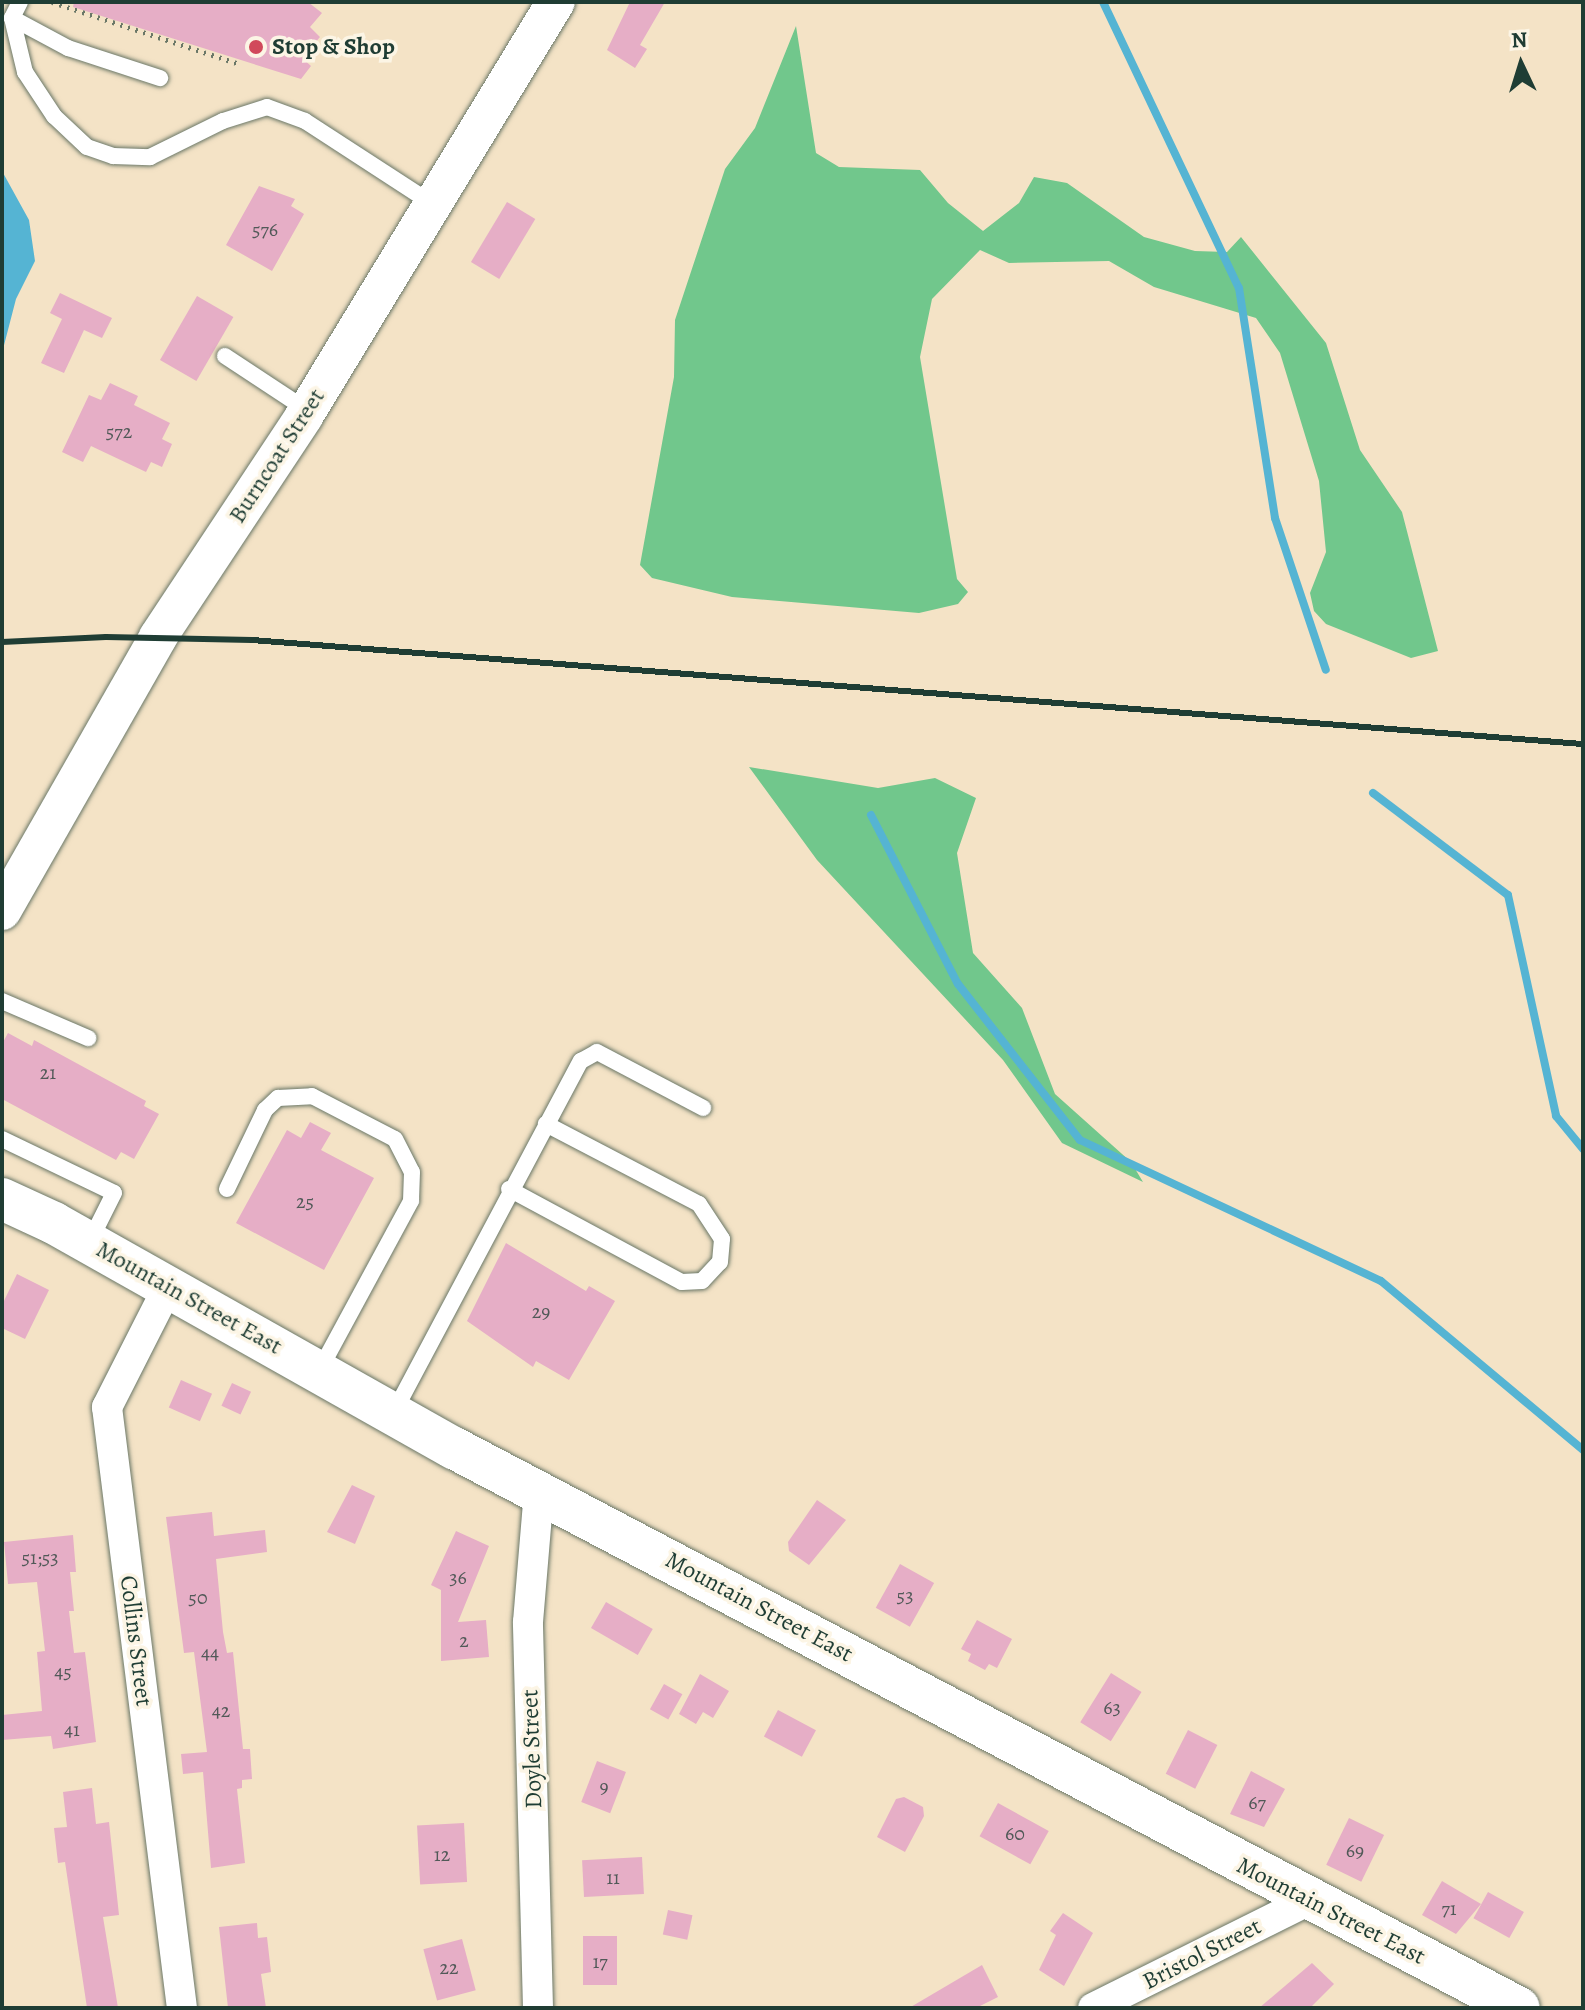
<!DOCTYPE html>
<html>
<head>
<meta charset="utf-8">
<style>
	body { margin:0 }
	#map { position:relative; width:1585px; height:2010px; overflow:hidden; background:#f4e3c6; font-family:Alegreya,serif }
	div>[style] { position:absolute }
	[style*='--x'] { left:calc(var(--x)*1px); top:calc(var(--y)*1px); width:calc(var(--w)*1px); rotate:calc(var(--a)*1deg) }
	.green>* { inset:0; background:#71c78c }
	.water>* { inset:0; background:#55b4d3 }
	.stream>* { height:8px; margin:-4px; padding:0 4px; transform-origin:4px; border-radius:4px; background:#55b4d3 }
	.building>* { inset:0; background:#e6aec6; transform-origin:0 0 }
	.path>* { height:5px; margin-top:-2.5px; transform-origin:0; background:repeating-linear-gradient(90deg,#6a7767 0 2px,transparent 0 8px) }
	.roads { filter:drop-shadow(0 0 2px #6a7767) drop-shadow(0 0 2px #6a7767) }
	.service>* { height:16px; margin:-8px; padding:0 8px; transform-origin:8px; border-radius:8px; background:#fff }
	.minor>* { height:30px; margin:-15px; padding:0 15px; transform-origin:15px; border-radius:15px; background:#fff }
	.tertiary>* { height:38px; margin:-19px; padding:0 19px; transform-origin:19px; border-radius:19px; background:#fff }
	.secondary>* { height:42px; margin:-21px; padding:0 21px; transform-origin:21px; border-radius:21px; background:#fff }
	.rail>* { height:6px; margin:-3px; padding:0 3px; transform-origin:3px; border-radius:3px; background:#1f3d34 }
	.dots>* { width:22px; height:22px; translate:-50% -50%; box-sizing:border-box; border:4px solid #fcf5e5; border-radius:50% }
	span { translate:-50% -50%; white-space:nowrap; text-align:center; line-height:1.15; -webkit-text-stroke:7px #fcf5e5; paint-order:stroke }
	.number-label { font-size:20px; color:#515958 }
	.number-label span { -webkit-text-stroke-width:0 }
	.poi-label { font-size:24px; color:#1f3d34; font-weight:700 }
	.left { translate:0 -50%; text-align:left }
	.street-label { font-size:24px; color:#1f3d34 }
	.frame { position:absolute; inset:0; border:4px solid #1f3d34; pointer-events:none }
	.north { position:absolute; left:1481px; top:24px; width:80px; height:80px; -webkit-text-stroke:6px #fcf5e5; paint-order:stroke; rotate:356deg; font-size:22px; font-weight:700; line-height:32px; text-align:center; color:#1f3d34 }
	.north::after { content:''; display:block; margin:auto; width:28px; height:36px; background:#1f3d34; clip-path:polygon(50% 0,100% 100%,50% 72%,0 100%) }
</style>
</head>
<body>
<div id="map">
	<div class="green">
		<div style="clip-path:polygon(796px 26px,816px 153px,839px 167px,920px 170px,948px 203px,983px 231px,1019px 203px,1034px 177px,1067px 183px,1144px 237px,1195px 251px,1227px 252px,1241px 237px,1326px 343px,1360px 450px,1402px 512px,1438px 651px,1411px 658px,1326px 624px,1314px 611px,1310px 593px,1326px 552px,1319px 481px,1280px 353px,1256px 318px,1154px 287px,1109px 261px,1009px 263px,980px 250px,932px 299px,920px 357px,957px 579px,968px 592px,958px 604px,919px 613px,732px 597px,652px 578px,640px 565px,674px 377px,675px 320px,725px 169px,755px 128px)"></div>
		<div style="clip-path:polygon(749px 767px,878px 788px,935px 778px,976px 798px,957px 853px,973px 953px,1022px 1008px,1055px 1094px,1131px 1162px,1143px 1182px,1062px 1143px,1003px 1060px,817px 860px)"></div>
	</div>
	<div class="water">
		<div style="clip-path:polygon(2px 171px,29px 220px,35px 261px,16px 299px,2px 353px)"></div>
	</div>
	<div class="stream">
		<div style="--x:1103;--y:2;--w:317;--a:64.6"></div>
		<div style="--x:1239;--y:288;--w:233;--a:81.1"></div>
		<div style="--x:1275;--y:518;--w:160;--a:71.5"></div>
		<div style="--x:1373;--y:793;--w:169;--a:37.1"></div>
		<div style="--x:1508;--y:895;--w:226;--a:77.7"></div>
		<div style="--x:1556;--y:1116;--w:43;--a:50.7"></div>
		<div style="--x:871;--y:815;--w:190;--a:62.8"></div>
		<div style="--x:958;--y:984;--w:198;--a:52"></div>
		<div style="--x:1080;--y:1140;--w:332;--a:25.1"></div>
		<div style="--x:1381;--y:1281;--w:263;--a:39.9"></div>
	</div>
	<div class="building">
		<div style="clip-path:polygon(74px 2px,308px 2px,322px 13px,310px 27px,320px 37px,302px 58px,311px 66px,301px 79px,73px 7px)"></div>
		<div style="clip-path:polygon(630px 2px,665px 2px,640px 45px,647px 49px,635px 68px,607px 50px)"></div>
		<div style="clip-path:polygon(259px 186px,295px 199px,291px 206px,304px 214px,272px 271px,226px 245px)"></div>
		<div style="left:507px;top:202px;width:33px;height:70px;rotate:31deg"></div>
		<div style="clip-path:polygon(60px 293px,112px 318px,102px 338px,84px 330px,64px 373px,41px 363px,62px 319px,50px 313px)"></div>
		<div style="left:197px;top:296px;width:42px;height:74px;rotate:30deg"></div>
		<div style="clip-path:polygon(110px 383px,138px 396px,134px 405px,170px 423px,162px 439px,172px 444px,162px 467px,151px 462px,146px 472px,91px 446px,83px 462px,62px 452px,89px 395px,101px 400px)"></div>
		<div style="clip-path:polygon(8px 1033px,32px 1046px,34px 1040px,146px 1101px,144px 1106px,159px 1114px,134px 1159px,121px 1152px,116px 1160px,2px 1099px,2px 1044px)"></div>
		<div style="clip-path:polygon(310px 1122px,331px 1133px,321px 1150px,374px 1178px,324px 1270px,236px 1223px,287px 1130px,301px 1138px)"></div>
		<div style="clip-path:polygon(506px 1243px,586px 1291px,589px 1286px,615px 1301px,569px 1380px,536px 1361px,533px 1367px,467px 1321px)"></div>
		<div style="clip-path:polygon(17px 1274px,49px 1290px,25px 1339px,2px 1328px,2px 1305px)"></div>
		<div style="left:181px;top:1380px;width:34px;height:30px;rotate:24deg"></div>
		<div style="left:232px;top:1383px;width:21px;height:25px;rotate:25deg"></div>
		<div style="clip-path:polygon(352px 1485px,375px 1496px,355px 1544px,327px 1532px)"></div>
		<div style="clip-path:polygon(817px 1500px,846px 1520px,809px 1565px,789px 1551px,788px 1542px)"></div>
		<div style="clip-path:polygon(212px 1512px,214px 1536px,265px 1530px,267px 1552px,216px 1559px,223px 1632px,227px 1653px,233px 1652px,243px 1749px,250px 1749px,252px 1779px,242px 1780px,242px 1788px,237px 1789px,245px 1863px,211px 1868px,203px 1772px,183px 1774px,181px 1754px,207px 1752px,194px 1652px,184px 1653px,166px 1517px)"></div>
		<div style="clip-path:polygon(456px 1531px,489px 1546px,458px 1622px,486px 1620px,489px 1657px,441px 1661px,441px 1590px,431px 1585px)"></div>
		<div style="clip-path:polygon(73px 1535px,76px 1572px,70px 1572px,74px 1611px,69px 1611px,74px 1653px,85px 1652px,96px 1742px,53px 1749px,51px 1736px,2px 1740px,2px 1715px,42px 1711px,37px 1652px,45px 1651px,37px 1582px,8px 1584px,4px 1542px)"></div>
		<div style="left:900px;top:1564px;width:39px;height:50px;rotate:29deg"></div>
		<div style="left:606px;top:1602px;width:54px;height:30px;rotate:30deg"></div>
		<div style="clip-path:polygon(977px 1620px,1012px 1639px,997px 1668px,989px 1664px,985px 1670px,968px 1661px,971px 1654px,961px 1649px)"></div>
		<div style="left:1111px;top:1673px;width:36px;height:58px;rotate:32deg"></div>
		<div style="clip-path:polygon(700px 1674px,729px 1691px,713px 1718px,703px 1712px,696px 1724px,679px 1714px)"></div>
		<div style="left:664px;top:1684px;width:21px;height:29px;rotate:29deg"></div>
		<div style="left:778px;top:1710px;width:43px;height:30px;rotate:28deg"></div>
		<div style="left:1188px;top:1730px;width:33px;height:49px;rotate:27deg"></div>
		<div style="left:597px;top:1761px;width:31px;height:44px;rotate:21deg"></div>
		<div style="clip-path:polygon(1251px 1771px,1285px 1789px,1264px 1827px,1230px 1814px)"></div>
		<div style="clip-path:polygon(92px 1788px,96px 1824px,109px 1822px,119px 1915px,103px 1917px,118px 2008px,87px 2008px,65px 1862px,58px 1863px,54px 1828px,67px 1827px,63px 1792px)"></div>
		<div style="clip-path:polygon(904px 1797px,923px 1807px,924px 1816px,905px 1852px,877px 1837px,896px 1799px)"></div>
		<div style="left:998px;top:1803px;width:58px;height:38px;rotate:29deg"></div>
		<div style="left:1349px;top:1818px;width:39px;height:52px;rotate:26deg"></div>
		<div style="left:464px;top:1823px;width:59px;height:47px;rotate:87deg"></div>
		<div style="left:642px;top:1857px;width:37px;height:60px;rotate:87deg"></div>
		<div style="clip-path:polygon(1442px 1881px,1481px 1904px,1456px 1934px,1422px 1915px)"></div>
		<div style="left:1488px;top:1892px;width:41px;height:30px;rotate:29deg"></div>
		<div style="left:668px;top:1910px;width:25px;height:25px;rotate:12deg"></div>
		<div style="clip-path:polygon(1063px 1913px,1093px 1933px,1064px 1986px,1039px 1970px,1056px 1935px,1050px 1931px)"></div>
		<div style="clip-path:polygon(257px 1923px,258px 1938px,267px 1937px,271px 1972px,261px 1974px,266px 2008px,228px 2008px,219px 1927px)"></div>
		<div style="left:617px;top:1936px;width:49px;height:34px;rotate:90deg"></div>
		<div style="left:462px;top:1939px;width:53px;height:40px;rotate:75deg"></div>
		<div style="clip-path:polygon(1312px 1963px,1334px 1984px,1310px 2008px,1259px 2008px)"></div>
		<div style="clip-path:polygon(982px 1965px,998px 1997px,976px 2008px,909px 2008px)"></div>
	</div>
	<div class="path">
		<div style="--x:52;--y:2;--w:198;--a:18.3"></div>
	</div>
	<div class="roads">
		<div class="service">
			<div style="--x:20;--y:2;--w:18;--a:117"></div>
			<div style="--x:12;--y:18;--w:56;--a:76.5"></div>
			<div style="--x:25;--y:72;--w:53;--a:56.6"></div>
			<div style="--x:54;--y:116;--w:45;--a:43.2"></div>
			<div style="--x:87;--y:147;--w:28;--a:19"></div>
			<div style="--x:113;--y:156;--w:37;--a:2"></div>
			<div style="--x:150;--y:157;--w:81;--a:-26.3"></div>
			<div style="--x:223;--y:121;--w:46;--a:-17.7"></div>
			<div style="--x:267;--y:107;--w:40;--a:20.2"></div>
			<div style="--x:305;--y:121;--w:153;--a:33"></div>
			<div style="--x:12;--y:18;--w:64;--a:28.2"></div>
			<div style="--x:68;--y:48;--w:97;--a:18.1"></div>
			<div style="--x:225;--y:356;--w:98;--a:33.4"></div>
			<div style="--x:2;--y:1001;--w:94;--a:23.3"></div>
			<div style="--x:2;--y:1139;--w:124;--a:25.7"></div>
			<div style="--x:114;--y:1193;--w:54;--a:116.6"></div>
			<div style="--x:227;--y:1189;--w:88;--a:-64.3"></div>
			<div style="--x:265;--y:1110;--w:18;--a:-43"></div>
			<div style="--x:278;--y:1098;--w:34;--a:-3"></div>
			<div style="--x:312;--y:1096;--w:93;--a:27.4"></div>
			<div style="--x:395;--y:1139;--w:37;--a:63"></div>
			<div style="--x:412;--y:1172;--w:29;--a:92"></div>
			<div style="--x:411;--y:1201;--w:193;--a:118.4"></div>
			<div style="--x:509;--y:1189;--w:196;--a:28.3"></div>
			<div style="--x:682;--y:1282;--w:20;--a:-3"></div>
			<div style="--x:702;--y:1281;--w:26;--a:-47"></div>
			<div style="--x:720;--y:1262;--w:23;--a:-85"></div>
			<div style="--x:722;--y:1239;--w:42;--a:-123.3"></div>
			<div style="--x:699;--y:1204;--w:173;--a:-152.4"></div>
			<div style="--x:394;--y:1412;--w:398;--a:-62"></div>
			<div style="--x:581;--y:1061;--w:18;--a:-29"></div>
			<div style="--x:597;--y:1052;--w:120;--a:27.8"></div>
		</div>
		<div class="minor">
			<div style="--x:168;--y:1287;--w:135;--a:116.9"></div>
			<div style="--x:107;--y:1407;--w:606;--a:82.89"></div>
			<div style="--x:538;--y:2008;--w:386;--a:-91.5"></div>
			<div style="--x:528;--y:1622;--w:131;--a:-85.2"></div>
			<div style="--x:1093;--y:2008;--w:242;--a:-26.5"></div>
		</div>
		<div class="tertiary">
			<div style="--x:2;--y:911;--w:315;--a:-60.3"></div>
			<div style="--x:158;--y:637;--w:265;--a:-56.5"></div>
			<div style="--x:304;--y:416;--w:485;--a:-58.7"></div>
		</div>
		<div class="secondary">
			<div style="--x:2;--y:1199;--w:57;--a:24.8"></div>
			<div style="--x:54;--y:1223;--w:459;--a:29.4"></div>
			<div style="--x:454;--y:1448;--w:1203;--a:27.74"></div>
		</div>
	</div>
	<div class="rail">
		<div style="--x:2;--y:642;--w:104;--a:-2.8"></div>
		<div style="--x:106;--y:637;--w:146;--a:1.2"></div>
		<div style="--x:252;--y:640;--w:1335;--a:4.47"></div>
	</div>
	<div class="dots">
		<div style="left:256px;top:47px;background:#d1495b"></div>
	</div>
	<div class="number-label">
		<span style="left:265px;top:229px">576</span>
		<span style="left:119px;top:431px">572</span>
		<span style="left:48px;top:1072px">21</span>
		<span style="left:305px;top:1201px">25</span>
		<span style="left:541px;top:1311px">29</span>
		<span style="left:40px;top:1557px">51;53</span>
		<span style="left:458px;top:1577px">36</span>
		<span style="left:905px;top:1595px">53</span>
		<span style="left:198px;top:1597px">50</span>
		<span style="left:464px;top:1640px">2</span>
		<span style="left:210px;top:1652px">44</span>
		<span style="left:63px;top:1671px">45</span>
		<span style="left:1112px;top:1707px">63</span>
		<span style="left:221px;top:1710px">42</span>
		<span style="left:72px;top:1729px">41</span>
		<span style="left:604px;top:1786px">9</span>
		<span style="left:1257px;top:1802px">67</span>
		<span style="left:1015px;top:1833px">60</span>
		<span style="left:1355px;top:1850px">69</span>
		<span style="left:442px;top:1854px">12</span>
		<span style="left:613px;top:1877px">11</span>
		<span style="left:1449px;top:1908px">71</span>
		<span style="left:600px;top:1961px">17</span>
		<span style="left:449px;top:1967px">22</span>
	</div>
	<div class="poi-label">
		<span class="left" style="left:272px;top:47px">Stop &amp; Shop</span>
	</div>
	<div class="street-label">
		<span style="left:277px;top:456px;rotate:-57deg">Burncoat Street</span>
		<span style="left:189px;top:1298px;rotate:29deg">Mountain Street East</span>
		<span style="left:759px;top:1607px;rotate:28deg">Mountain Street East</span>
		<span style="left:136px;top:1641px;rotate:83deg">Collins Street</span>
		<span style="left:532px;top:1749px;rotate:-92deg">Doyle Street</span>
		<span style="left:1331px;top:1911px;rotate:27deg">Mountain Street East</span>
		<span style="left:1202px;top:1954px;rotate:-27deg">Bristol Street</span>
	</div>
	<div class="frame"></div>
	<div class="north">N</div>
</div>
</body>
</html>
